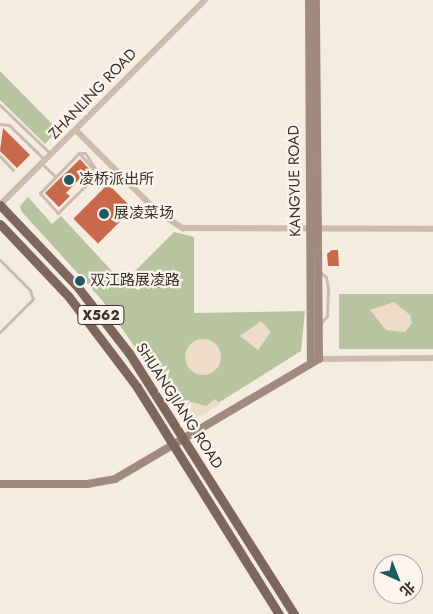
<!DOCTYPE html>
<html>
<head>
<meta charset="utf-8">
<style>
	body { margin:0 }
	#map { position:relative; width:433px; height:614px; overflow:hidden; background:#f4ebe1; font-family:Jost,"Noto Sans SC",sans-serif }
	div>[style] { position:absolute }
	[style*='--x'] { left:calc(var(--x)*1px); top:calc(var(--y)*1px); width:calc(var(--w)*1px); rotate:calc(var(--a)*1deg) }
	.green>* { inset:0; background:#b8c4a0; transform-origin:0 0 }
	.plaza>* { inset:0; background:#ecdcc8 }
	.round { border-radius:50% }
	.building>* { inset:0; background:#c8694b; transform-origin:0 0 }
	.lane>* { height:3px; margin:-1.5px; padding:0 1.5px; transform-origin:1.5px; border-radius:1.5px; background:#cdbbac }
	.street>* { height:5.5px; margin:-2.75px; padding:0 2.75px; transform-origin:2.75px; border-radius:2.75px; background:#cdbbac }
	.secondary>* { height:8px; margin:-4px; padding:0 4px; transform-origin:4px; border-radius:4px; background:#a18a7d }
	.primary>* { height:9px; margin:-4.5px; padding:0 4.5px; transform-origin:4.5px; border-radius:4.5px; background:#7d675c }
	.dots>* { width:14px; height:14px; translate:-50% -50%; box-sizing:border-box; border:2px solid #fbf5ee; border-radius:50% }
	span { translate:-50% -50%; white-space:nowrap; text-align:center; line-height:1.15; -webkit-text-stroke:4.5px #fbf5ee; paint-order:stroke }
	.shield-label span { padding:1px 4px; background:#fbf5ee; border:1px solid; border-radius:4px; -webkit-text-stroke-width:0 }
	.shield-label { font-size:14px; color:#3b302b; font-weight:700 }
	.street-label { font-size:15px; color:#3b302b }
	.poi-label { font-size:15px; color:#3b302b }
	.left { translate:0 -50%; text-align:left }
	.north { position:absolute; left:373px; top:554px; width:50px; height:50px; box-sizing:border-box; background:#fbf5ee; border:1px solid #aea6a0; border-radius:50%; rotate:136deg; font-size:14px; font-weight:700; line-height:20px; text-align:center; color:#3b302b }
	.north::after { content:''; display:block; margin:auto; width:18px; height:22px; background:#1f5a5e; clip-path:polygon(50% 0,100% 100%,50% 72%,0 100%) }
</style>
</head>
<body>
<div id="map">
	<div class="green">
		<div style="clip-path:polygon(0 71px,58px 130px,45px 144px,0 100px)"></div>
		<div style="clip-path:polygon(28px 197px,52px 224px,61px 216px,123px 283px,174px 232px,194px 237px,194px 313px,305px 311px,301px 351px,194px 418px,184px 418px,102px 300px,22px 212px,20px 206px)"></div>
		<div style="left:339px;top:294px;width:94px;height:55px"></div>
	</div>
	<div class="plaza">
		<div style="clip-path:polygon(394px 302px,410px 315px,412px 323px,405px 332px,386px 330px,370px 310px)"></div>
		<div style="clip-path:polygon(261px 321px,271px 332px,258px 350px,240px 336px)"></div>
		<div class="round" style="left:185px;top:339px;width:36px;height:36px"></div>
		<div style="clip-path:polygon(215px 399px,220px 404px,193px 421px,185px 408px,188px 401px,206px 406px)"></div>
	</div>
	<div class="building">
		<div style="clip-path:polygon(3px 128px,30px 155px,17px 168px,0 151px)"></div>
		<div style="clip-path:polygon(80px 159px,89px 169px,66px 193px,70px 196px,59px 207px,45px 193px)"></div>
		<div style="left:108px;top:184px;width:35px;height:49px;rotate:45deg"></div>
		<div style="clip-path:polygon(332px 250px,338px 250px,339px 266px,328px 266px,327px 254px)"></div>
	</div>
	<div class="lane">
		<div style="--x:0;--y:105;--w:71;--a:43.9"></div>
		<div style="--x:0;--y:124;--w:9;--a:6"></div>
		<div style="--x:9;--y:125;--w:50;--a:44.2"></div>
		<div style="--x:79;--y:153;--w:6;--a:0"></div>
		<div style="--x:85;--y:153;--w:24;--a:57"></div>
		<div style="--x:98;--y:173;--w:57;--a:135"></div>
		<div style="--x:58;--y:213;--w:27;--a:-132"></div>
		<div style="--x:40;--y:193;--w:56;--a:-45.7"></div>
		<div style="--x:79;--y:153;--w:21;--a:49"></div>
		<div style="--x:93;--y:169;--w:9;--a:117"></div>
		<div style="--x:0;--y:156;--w:19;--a:47"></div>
		<div style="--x:42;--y:164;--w:16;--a:43"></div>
		<div style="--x:0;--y:260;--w:42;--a:45"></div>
		<div style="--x:30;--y:290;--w:9;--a:72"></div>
		<div style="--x:33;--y:299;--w:47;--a:135"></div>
		<div style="--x:320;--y:272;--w:8;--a:40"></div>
		<div style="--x:326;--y:277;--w:11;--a:80"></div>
		<div style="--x:328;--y:288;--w:28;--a:92"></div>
		<div style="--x:327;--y:316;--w:11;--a:131"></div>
	</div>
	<div class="street">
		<div style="--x:76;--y:130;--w:116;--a:45"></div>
		<div style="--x:158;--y:212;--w:30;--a:33"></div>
		<div style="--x:183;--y:228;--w:250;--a:0.2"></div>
		<div style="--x:0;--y:205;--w:290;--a:-45"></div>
		<div style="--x:319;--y:359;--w:114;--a:-0.5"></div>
	</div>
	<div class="secondary">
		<div style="--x:309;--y:0;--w:361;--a:89.7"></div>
		<div style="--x:0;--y:484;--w:87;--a:0"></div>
		<div style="--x:87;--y:484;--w:28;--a:-10"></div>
		<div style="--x:115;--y:479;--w:237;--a:-30.5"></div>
		<div style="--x:319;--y:359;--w:359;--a:-90.5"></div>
	</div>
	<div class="primary">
		<div style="--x:0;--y:205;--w:110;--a:46.5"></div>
		<div style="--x:76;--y:285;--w:86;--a:52.1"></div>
		<div style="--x:129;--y:353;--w:309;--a:57.7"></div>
		<div style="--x:0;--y:224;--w:100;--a:46.6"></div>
		<div style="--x:69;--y:297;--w:113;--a:52.9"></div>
		<div style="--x:137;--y:387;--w:268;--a:58"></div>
	</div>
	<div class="dots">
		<div style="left:69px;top:180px;background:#1f5a5e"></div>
		<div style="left:104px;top:214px;background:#1f5a5e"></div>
		<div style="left:80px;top:281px;background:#1f5a5e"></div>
	</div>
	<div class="shield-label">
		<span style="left:101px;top:315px">X562</span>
	</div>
	<div class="street-label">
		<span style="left:93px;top:94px;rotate:-46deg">ZHANLING ROAD</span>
		<span style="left:295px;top:181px;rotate:-91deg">KANGYUE ROAD</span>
		<span style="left:179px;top:406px;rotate:57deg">SHUANGJIANG ROAD</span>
	</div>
	<div class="poi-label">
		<span class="left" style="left:79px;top:180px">凌桥派出所</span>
		<span class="left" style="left:114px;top:214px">展凌菜场</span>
		<span class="left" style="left:90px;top:281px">双江路展凌路</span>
	</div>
	<div class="north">北</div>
</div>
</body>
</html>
